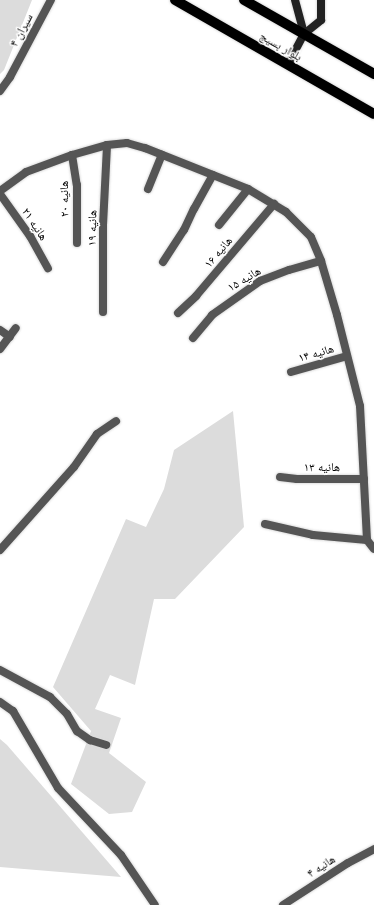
<!DOCTYPE html>
<html>
<head>
<meta charset="utf-8">
<style>
	body { margin:0 }
	#map { position:relative; width:374px; height:905px; overflow:hidden; background:#fff; font-family:Inter,"Noto Naskh Arabic",sans-serif }
	div>[style] { position:absolute }
	[style*='--x'] { left:calc(var(--x)*1px); top:calc(var(--y)*1px); width:calc(var(--w)*1px); rotate:calc(var(--a)*1deg) }
	.green>* { inset:0; background:#dcdcdc }
	.roads { filter:drop-shadow(0 0 1px #dbdbdb) drop-shadow(0 0 1px #dbdbdb) }
	.street>* { height:8px; margin:-4px; padding:0 4px; transform-origin:4px; border-radius:4px; background:#555 }
	.secondary>* { height:8px; margin:-4px; padding:0 4px; transform-origin:4px; border-radius:4px; background:#222 }
	.primary>* { height:10px; margin:-5px; padding:0 5px; transform-origin:5px; border-radius:5px; background:#000 }
	span { translate:-50% -50%; white-space:nowrap; text-align:center; line-height:1.15; -webkit-text-stroke:3px #fff; paint-order:stroke }
	.street-label { font-size:12px; color:#000 }
</style>
</head>
<body>
<div id="map">
	<div class="green">
		<div style="clip-path:polygon(0 0,32px 0,4px 70px,0 74px)"></div>
		<div style="clip-path:polygon(233px 411px,244px 527px,175px 599px,154px 599px,135px 685px,110px 675px,95px 709px,121px 718px,109px 753px,146px 782px,132px 812px,109px 814px,71px 784px,91px 731px,53px 687px,126px 519px,146px 527px,164px 489px,174px 450px)"></div>
		<div style="clip-path:polygon(0 739px,7px 745px,121px 877px,0 867px)"></div>
	</div>
	<div class="roads">
		<div class="street">
			<div style="--x:0;--y:91;--w:17;--a:-54"></div>
			<div style="--x:10;--y:77;--w:87;--a:-62"></div>
			<div style="--x:72;--y:155;--w:30;--a:81"></div>
			<div style="--x:77;--y:185;--w:58;--a:90"></div>
			<div style="--x:148;--y:189;--w:37;--a:-68"></div>
			<div style="--x:0;--y:191;--w:32;--a:-36"></div>
			<div style="--x:26;--y:172;--w:49;--a:-20.3"></div>
			<div style="--x:72;--y:155;--w:36;--a:-16"></div>
			<div style="--x:107;--y:145;--w:20;--a:-6"></div>
			<div style="--x:127;--y:143;--w:19;--a:16"></div>
			<div style="--x:145;--y:148;--w:111;--a:21.7"></div>
			<div style="--x:248;--y:189;--w:44;--a:31.2"></div>
			<div style="--x:286;--y:212;--w:35;--a:45"></div>
			<div style="--x:311;--y:237;--w:26;--a:67"></div>
			<div style="--x:321;--y:261;--w:56;--a:73.5"></div>
			<div style="--x:337;--y:315;--w:94;--a:75.8"></div>
			<div style="--x:360;--y:406;--w:134;--a:87"></div>
			<div style="--x:367;--y:540;--w:11;--a:52"></div>
			<div style="--x:0;--y:194;--w:52;--a:54.5"></div>
			<div style="--x:30;--y:236;--w:37;--a:61"></div>
			<div style="--x:219;--y:225;--w:46;--a:-51.1"></div>
			<div style="--x:163;--y:262;--w:38;--a:-57"></div>
			<div style="--x:184;--y:230;--w:23;--a:-65"></div>
			<div style="--x:194;--y:209;--w:39;--a:-61"></div>
			<div style="--x:103;--y:312;--w:87;--a:-90"></div>
			<div style="--x:103;--y:225;--w:80;--a:-87.1"></div>
			<div style="--x:178;--y:313;--w:25;--a:-43"></div>
			<div style="--x:196;--y:296;--w:121;--a:-49.7"></div>
			<div style="--x:0;--y:330;--w:12;--a:35"></div>
			<div style="--x:193;--y:338;--w:30;--a:-50"></div>
			<div style="--x:212;--y:315;--w:59;--a:-35.3"></div>
			<div style="--x:260;--y:281;--w:31;--a:-21"></div>
			<div style="--x:289;--y:270;--w:33;--a:-16"></div>
			<div style="--x:0;--y:349;--w:26;--a:-53"></div>
			<div style="--x:291;--y:372;--w:58;--a:-15.9"></div>
			<div style="--x:280;--y:477;--w:17;--a:7"></div>
			<div style="--x:297;--y:479;--w:67;--a:0"></div>
			<div style="--x:265;--y:524;--w:49;--a:12.9"></div>
			<div style="--x:313;--y:535;--w:54;--a:5.3"></div>
			<div style="--x:0;--y:550;--w:111;--a:-48.3"></div>
			<div style="--x:74;--y:467;--w:40;--a:-55.1"></div>
			<div style="--x:97;--y:434;--w:23;--a:-34"></div>
			<div style="--x:0;--y:670;--w:57;--a:28.4"></div>
			<div style="--x:50;--y:697;--w:24;--a:45"></div>
			<div style="--x:67;--y:714;--w:20;--a:60"></div>
			<div style="--x:77;--y:731;--w:16;--a:35"></div>
			<div style="--x:90;--y:740;--w:17;--a:17"></div>
			<div style="--x:0;--y:702;--w:16;--a:35"></div>
			<div style="--x:13;--y:711;--w:89;--a:59.7"></div>
			<div style="--x:58;--y:788;--w:92;--a:46.8"></div>
			<div style="--x:121;--y:855;--w:60;--a:55.8"></div>
			<div style="--x:283;--y:905;--w:77;--a:-32.9"></div>
			<div style="--x:348;--y:863;--w:30;--a:-28"></div>
		</div>
		<div class="secondary">
			<div style="--x:295;--y:0;--w:35;--a:75"></div>
			<div style="--x:288;--y:64;--w:34;--a:-62"></div>
			<div style="--x:304;--y:34;--w:22;--a:-39"></div>
			<div style="--x:321;--y:20;--w:20;--a:-90"></div>
		</div>
		<div class="primary">
			<div style="--x:175;--y:0;--w:229;--a:29.8"></div>
			<div style="--x:244;--y:0;--w:150;--a:29.6"></div>
		</div>
	</div>
	<div class="street-label">
		<span style="left:21px;top:30px;rotate:-62deg">سیران ۴</span>
		<span style="left:281px;top:46px;rotate:30deg">بلوار بسیج</span>
		<span style="left:64px;top:199px;rotate:-91deg">هانیه ۲۰</span>
		<span style="left:35px;top:224px;rotate:56deg">هانیه ۲۱</span>
		<span style="left:92px;top:228px;rotate:-89deg">هانیه ۱۹</span>
		<span style="left:218px;top:252px;rotate:-50deg">هانیه ۱۶</span>
		<span style="left:244px;top:279px;rotate:-31deg">هانیه ۱۵</span>
		<span style="left:316px;top:353px;rotate:-16deg">هانیه ۱۴</span>
		<span style="left:322px;top:467px">هانیه ۱۳</span>
		<span style="left:321px;top:866px;rotate:-33deg">هانیه ۴</span>
	</div>
</div>
</body>
</html>
